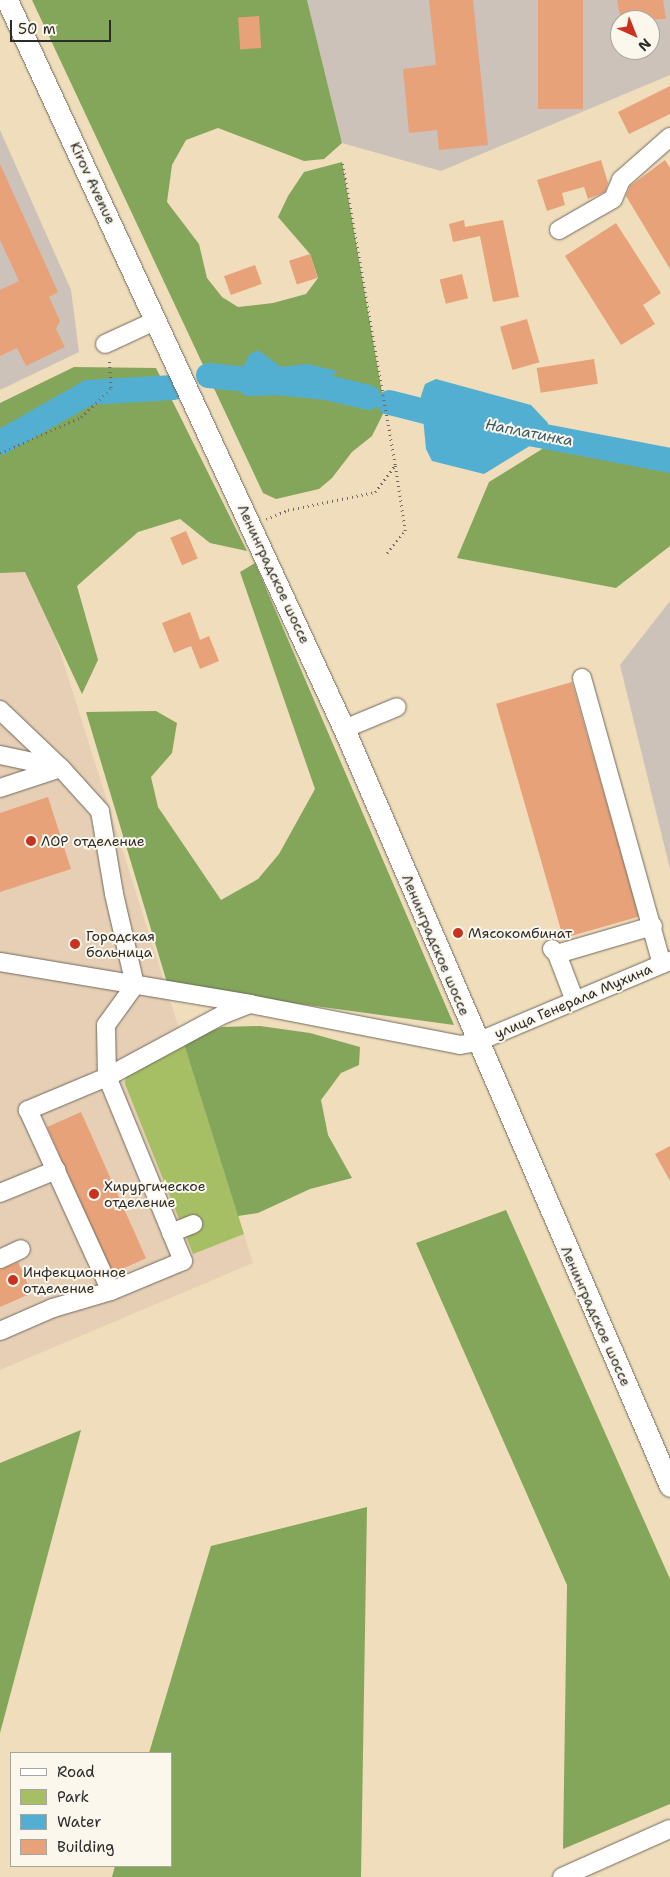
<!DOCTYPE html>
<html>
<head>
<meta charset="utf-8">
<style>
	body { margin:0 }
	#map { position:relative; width:670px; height:1877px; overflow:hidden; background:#efddbb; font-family:"Shantell Sans",sans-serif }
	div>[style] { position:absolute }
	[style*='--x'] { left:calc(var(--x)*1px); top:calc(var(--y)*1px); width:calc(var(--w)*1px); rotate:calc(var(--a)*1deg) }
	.built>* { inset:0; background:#e6cfb5 }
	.industrial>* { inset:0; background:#ccc2b9 }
	.green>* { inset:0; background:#a6bf64 }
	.forest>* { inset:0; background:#84a65a }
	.water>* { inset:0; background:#53afd1 }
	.river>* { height:25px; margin:-12.5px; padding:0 12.5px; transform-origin:12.5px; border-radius:12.5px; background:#53afd1 }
	.building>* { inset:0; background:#e8a279; transform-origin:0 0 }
	.path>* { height:2.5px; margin-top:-1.25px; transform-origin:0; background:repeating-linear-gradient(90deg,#70695d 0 1px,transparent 0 5px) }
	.roads { filter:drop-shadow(0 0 1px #70695d) drop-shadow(0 0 1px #70695d) }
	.minor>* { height:18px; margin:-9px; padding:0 9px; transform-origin:9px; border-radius:9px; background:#fff }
	.major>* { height:21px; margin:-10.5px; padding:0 10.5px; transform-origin:10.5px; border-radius:10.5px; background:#fff }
	.dots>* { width:14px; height:14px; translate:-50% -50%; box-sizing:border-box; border:2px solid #fbf7ec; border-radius:50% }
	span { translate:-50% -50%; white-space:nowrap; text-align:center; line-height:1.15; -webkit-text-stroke:4px #fbf7ec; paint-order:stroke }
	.street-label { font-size:14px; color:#2b2b2b }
	.poi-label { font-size:14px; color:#2b2b2b }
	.left { translate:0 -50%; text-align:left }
	.water-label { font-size:15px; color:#395965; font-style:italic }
	.legend { position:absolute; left:10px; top:1752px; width:162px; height:115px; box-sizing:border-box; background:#fbf7ec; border:1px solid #a8a59f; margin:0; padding:6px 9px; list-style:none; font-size:15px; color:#2b2b2b }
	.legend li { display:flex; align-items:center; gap:10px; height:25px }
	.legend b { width:25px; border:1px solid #a8a59f }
	.north { position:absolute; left:610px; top:10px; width:50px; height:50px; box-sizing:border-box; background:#fbf7ec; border:1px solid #a8a59f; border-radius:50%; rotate:136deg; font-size:14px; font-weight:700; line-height:20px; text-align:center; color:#2b2b2b }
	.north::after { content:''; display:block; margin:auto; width:18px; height:22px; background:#c8321e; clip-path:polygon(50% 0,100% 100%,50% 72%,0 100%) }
	.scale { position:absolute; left:10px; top:20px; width:101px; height:22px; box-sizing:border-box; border:2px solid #2b2b2b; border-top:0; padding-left:6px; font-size:15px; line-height:18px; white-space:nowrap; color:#2b2b2b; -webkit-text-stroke:4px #fbf7ec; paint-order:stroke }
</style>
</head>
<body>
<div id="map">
	<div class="built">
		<div style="clip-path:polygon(30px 557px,253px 1263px,0 1370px,0 562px)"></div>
	</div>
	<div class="industrial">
		<div style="clip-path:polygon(evenodd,307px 0,670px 0,670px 75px,441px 171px,342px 143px,307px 0,620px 20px,650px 20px,650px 50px,620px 50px,620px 20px)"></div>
		<div style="clip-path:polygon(0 130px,71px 290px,79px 352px,0 390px)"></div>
		<div style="clip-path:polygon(670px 601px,670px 869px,620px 665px)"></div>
	</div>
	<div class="green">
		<div style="clip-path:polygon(183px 1041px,244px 1234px,193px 1254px,125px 1084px,126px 1075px)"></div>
	</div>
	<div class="forest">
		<div style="clip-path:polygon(32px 0,307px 0,342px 143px,324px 159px,304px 161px,218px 128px,186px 140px,172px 165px,167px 202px,199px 244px,207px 278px,222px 297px,238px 307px,273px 303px,306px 294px,318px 278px,310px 254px,278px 217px,288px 196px,304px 172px,342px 162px,385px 410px,372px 436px,352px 452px,332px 478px,319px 489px,276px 499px,263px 493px)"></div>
		<div style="clip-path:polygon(74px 367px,156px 368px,247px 551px,210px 543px,180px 519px,138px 532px,77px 586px,98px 660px,82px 694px,25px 572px,0 573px,0 403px)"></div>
		<div style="clip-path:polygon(547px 446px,670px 470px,670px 546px,616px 588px,457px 558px,489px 482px)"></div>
		<div style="clip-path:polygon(255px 563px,454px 1025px,168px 986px,86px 712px,156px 711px,177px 723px,172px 753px,151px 777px,158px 807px,221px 900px,258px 879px,279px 854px,315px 789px,240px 572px)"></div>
		<div style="clip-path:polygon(260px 1026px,310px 1033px,360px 1047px,359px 1065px,341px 1073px,321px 1100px,328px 1135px,352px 1178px,310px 1189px,258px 1213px,238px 1216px,183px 1041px,222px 1027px)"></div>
		<div style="clip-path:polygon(506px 1210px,670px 1579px,670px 1804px,563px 1849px,567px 1585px,416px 1243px)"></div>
		<div style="clip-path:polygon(81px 1430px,0 1733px,0 1463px)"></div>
		<div style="clip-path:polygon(367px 1507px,361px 1877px,112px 1877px,115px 1866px,171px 1866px,171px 1753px,149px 1753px,211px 1546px)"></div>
	</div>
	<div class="water">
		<div style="clip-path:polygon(258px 350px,281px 367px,307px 364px,337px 371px,329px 379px,293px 395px,247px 396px,237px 390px,236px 379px,250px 354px)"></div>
		<div style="clip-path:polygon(436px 379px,531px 405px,548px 423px,546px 436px,484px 474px,432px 461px,426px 449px,421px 396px,425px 384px)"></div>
	</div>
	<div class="river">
		<div style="--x:208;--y:375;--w:119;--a:5.8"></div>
		<div style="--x:326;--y:387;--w:43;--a:13.4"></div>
		<div style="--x:389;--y:402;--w:69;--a:14.2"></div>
		<div style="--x:513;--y:430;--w:160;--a:10.8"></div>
		<div style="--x:0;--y:442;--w:101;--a:-29.6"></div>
		<div style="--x:88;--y:392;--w:85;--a:-3.4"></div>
	</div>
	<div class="building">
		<div style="clip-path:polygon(429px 0,473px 0,488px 145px,439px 150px,437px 130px,409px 133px,403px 69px,436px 65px)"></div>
		<div style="left:538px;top:0;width:45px;height:109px"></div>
		<div style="clip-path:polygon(617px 0,663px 0,666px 19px,621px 20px)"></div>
		<div style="left:259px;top:16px;width:32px;height:21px;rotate:86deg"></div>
		<div style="clip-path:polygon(670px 86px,670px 114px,629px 134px,618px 112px)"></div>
		<div style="clip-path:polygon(601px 160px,608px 183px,605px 192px,588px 199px,584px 187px,562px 193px,565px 205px,547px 211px,537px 180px)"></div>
		<div style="clip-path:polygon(665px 160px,670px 168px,670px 269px,626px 196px,630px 186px)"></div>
		<div style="clip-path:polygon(0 164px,58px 292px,49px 297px,60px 321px,56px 329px,65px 347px,26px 366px,17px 348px,0 356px,0 290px,19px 281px,0 240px)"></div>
		<div style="clip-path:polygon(464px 220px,465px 227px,503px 220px,519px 297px,493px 302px,480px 236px,453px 242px,449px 224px)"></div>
		<div style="clip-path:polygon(616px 223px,661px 293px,643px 305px,655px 324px,621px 345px,565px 256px)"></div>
		<div style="left:310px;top:254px;width:25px;height:22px;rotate:72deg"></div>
		<div style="left:255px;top:265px;width:20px;height:33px;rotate:70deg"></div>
		<div style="left:462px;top:274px;width:25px;height:23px;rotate:76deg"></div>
		<div style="left:527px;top:319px;width:45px;height:28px;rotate:74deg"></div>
		<div style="left:594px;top:359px;width:25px;height:58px;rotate:81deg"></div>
		<div style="left:186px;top:531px;width:30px;height:17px;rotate:67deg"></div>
		<div style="clip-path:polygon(190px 612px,200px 640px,209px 636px,219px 661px,200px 669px,191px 646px,174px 653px,162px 623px)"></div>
		<div style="left:572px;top:682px;width:244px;height:79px;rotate:74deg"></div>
		<div style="clip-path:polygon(48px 797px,71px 869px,0 892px,0 813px)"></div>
		<div style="left:81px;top:1112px;width:160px;height:37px;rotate:66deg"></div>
		<div style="clip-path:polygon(670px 1146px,670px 1181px,655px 1154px)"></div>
		<div style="clip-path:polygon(18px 1262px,32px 1293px,0 1307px,0 1270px)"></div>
	</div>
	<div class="path">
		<div style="--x:0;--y:453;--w:89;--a:-24"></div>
		<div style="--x:81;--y:417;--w:42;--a:-44"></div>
		<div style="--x:111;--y:388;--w:30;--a:-94"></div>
		<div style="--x:266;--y:519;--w:24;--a:-22"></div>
		<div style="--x:288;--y:510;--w:89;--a:-11.7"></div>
		<div style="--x:375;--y:492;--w:34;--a:-53"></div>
		<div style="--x:395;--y:465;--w:308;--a:-99.9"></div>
		<div style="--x:387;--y:553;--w:28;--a:-51"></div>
		<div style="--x:405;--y:531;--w:67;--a:-98.6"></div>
	</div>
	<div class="roads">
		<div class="minor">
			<div style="--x:559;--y:230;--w:62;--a:-29.9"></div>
			<div style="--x:613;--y:199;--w:21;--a:-67"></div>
			<div style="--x:621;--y:180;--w:65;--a:-41.3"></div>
			<div style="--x:105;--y:344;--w:57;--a:-24.8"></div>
			<div style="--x:582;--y:678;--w:297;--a:74.4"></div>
			<div style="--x:0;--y:710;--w:84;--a:43.6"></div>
			<div style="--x:61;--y:768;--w:58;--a:47.8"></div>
			<div style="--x:100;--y:811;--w:84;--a:80.4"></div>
			<div style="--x:114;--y:894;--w:93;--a:77"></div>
			<div style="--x:135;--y:985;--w:49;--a:125.9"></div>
			<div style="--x:106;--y:1025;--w:52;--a:88.9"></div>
			<div style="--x:107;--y:1077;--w:133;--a:-28.3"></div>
			<div style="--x:224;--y:1014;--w:28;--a:-21"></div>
			<div style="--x:344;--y:729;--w:57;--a:-22.5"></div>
			<div style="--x:0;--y:755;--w:62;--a:12"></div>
			<div style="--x:0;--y:788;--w:64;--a:-18.2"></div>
			<div style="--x:552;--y:949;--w:7;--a:45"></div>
			<div style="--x:557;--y:954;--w:50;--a:69"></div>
			<div style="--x:557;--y:954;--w:100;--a:-16.3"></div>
			<div style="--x:0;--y:962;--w:254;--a:9.5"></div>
			<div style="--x:250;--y:1004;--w:214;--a:11"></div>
			<div style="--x:460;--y:1045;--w:17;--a:-10"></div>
			<div style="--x:477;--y:1042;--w:209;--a:-22.8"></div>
			<div style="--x:0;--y:1193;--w:61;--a:-22.3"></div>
			<div style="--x:171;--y:1233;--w:24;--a:-22"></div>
			<div style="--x:0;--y:1259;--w:23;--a:-25"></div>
			<div style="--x:0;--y:1331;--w:58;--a:-23.5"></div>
			<div style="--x:53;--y:1308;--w:60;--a:-16.3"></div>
			<div style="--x:111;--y:1291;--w:78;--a:-22.6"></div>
			<div style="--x:183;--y:1261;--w:199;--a:-112.4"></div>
			<div style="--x:107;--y:1077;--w:86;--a:157.3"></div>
			<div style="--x:28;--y:1110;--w:199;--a:65.4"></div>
			<div style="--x:562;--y:1877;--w:118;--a:-24"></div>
		</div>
		<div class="major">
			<div style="--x:7;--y:0;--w:803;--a:65.19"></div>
			<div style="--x:344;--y:729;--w:824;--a:66.7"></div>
		</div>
	</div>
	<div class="dots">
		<div style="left:31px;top:841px;background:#c8321e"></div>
		<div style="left:458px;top:933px;background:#c8321e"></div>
		<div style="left:75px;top:944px;background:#c8321e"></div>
		<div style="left:94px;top:1194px;background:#c8321e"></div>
		<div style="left:13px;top:1280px;background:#c8321e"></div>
	</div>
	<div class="street-label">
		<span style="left:93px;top:183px;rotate:65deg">Kirov Avenue</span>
		<span style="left:274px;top:574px;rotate:65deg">Ленинградское шоссе</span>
		<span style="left:436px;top:945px;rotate:67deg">Ленинградское шоссе</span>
		<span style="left:573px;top:1001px;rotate:-23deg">улица Генерала Мухина</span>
		<span style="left:596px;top:1316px;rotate:66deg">Ленинградское шоссе</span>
	</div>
	<div class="poi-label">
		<span class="left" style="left:41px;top:841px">ЛОР отделение</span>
		<span class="left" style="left:468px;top:933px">Мясокомбинат</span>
		<span class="left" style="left:86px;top:944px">Городская<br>больница</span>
		<span class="left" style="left:104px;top:1194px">Хирургическое<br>отделение</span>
		<span class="left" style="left:23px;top:1280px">Инфекционное<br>отделение</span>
	</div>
	<div class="water-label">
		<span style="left:529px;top:433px;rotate:11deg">Наплатинка</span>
	</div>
	<ul class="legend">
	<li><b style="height:6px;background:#fff"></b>Road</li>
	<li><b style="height:14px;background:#a6bf64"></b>Park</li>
	<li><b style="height:14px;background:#53afd1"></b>Water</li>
	<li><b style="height:14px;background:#e8a279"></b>Building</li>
	</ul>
	<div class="north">N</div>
	<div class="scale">50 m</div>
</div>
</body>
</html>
